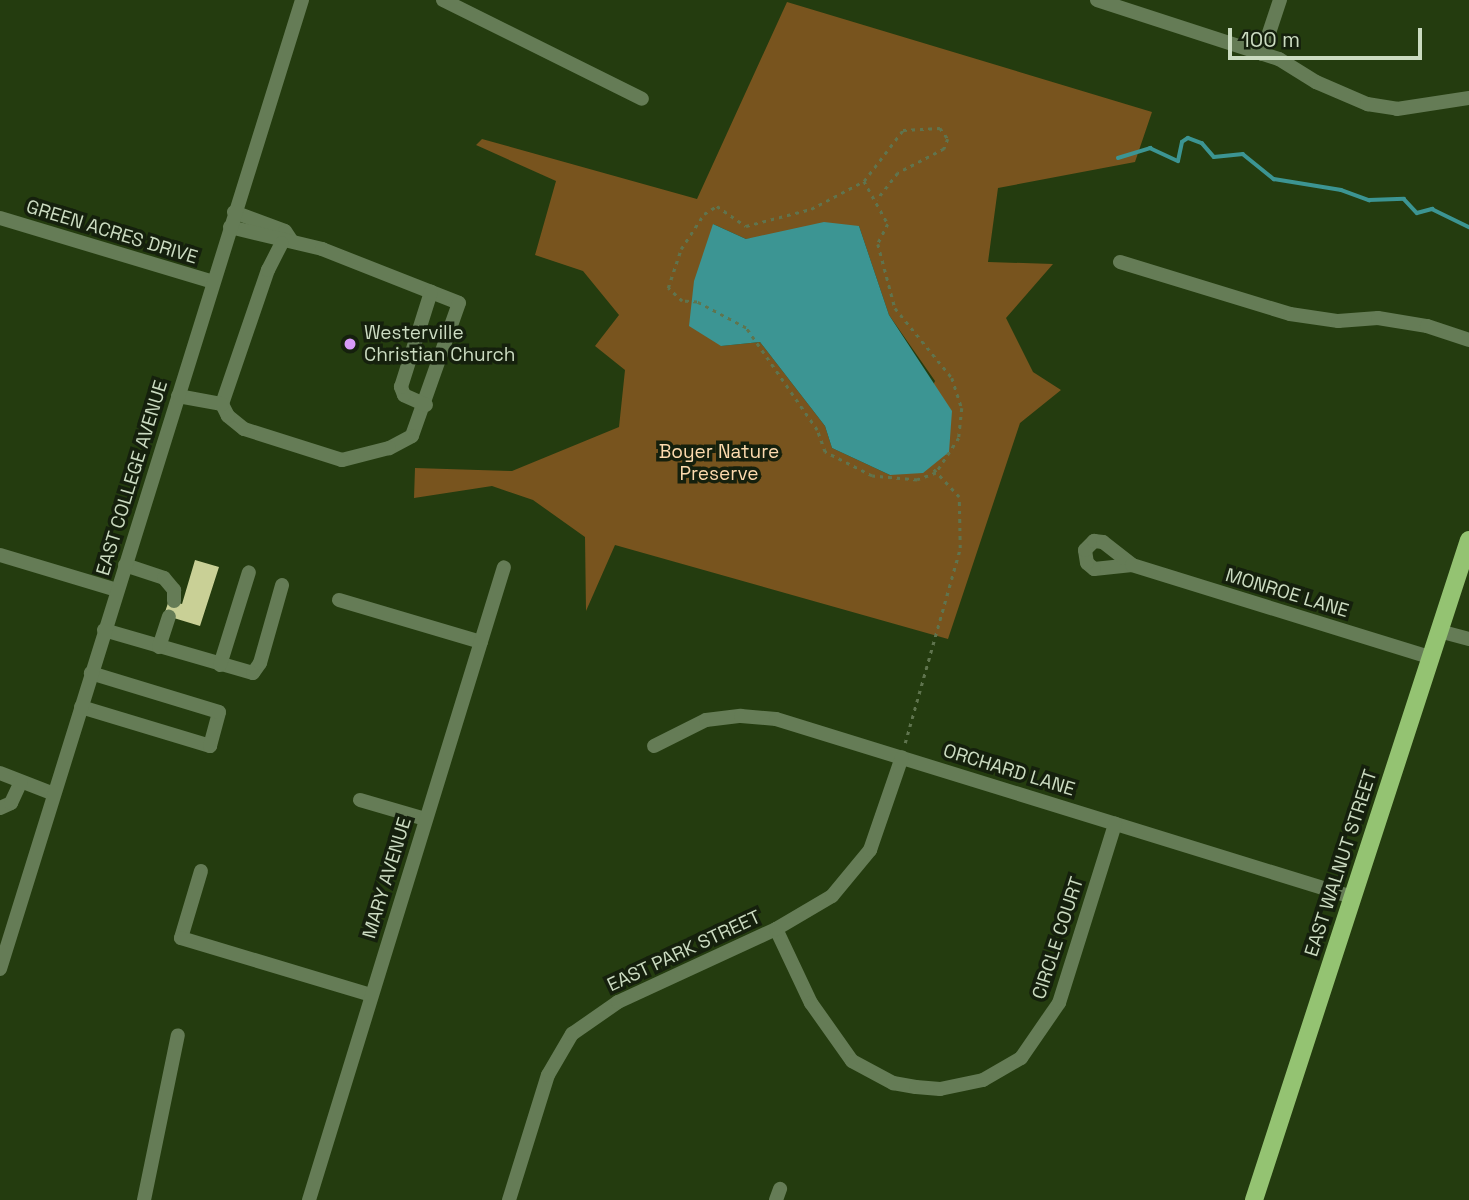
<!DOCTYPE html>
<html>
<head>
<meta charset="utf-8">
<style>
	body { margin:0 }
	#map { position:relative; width:1469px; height:1200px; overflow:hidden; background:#243c0f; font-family:"Space Grotesk",sans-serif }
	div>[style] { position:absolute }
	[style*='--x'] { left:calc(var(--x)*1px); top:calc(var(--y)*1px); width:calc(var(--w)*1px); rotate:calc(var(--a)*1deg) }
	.forest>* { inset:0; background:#78541e }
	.water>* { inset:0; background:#3c9593 }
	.stream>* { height:3.5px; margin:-1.75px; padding:0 1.75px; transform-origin:1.75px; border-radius:1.75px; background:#3c9593 }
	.building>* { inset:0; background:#c9d096 }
	.path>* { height:2.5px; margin-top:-1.25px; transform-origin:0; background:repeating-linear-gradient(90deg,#5f744e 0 3.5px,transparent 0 8.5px) }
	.minor>* { height:14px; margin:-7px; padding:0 7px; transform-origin:7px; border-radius:7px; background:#657c56 }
	.major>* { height:18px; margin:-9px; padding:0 9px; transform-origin:9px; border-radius:9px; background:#94c372 }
	.dots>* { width:19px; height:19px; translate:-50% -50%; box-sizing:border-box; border:4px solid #15200d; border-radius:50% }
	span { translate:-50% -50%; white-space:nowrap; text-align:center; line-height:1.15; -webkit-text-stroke:7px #15200d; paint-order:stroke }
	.street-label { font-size:19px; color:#cbdbc1 }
	.poi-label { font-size:19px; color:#cbdbc1 }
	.left { translate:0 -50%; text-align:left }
	.park-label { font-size:19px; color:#fcdaae }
	.scale { position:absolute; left:1228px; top:28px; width:194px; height:32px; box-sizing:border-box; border:4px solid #cbdbc1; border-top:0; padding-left:9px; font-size:21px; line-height:24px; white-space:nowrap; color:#cbdbc1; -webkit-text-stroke:5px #15200d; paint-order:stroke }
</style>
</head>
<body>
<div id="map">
	<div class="forest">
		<div style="clip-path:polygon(evenodd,787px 2px,1152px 112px,1135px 162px,998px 188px,988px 262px,1053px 264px,1006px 318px,1033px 372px,1061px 390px,1020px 423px,948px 639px,615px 545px,586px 611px,585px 537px,533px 500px,492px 486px,414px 498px,415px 468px,512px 471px,619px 427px,625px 370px,595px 346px,619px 315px,583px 271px,535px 255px,556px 181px,476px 145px,482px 139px,697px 199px,787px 2px,713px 224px,746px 239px,859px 226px,889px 315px,935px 381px,890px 475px,832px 448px,825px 426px,760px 342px,721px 346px,713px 224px)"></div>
	</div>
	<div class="water">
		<div style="clip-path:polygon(824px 222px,859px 226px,889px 315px,952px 411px,949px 452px,923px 473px,890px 475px,832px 448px,825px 426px,760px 342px,721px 346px,689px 326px,694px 281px,713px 224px,746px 239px)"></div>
	</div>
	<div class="stream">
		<div style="--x:1118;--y:158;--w:34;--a:-17"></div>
		<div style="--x:1150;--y:148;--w:31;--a:25"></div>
		<div style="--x:1178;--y:161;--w:19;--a:-78"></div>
		<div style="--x:1182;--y:142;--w:7;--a:-34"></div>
		<div style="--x:1188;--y:138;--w:15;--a:20"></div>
		<div style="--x:1202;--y:143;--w:18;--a:49"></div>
		<div style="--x:1214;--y:157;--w:29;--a:-6"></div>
		<div style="--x:1243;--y:154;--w:40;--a:39"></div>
		<div style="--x:1274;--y:179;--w:68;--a:9.3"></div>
		<div style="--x:1341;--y:190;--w:30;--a:20"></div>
		<div style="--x:1369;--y:200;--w:35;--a:-2"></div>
		<div style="--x:1404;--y:199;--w:19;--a:47"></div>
		<div style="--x:1417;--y:213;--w:16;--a:-15"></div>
		<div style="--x:1432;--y:209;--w:41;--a:25.9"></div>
	</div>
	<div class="building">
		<div style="clip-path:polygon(195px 560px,219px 567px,200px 626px,164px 615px,169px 600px,182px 604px)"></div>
	</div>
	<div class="path">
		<div style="--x:864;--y:181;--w:49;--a:60.8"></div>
		<div style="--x:888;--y:224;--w:22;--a:117"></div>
		<div style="--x:878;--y:244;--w:66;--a:75.1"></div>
		<div style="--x:895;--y:308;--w:90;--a:50.8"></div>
		<div style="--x:952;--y:378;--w:32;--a:72"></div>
		<div style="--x:962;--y:408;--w:30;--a:96"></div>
		<div style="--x:959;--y:438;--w:42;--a:123.3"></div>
		<div style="--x:936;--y:473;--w:20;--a:160"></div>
		<div style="--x:917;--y:480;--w:45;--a:-174.9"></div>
		<div style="--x:872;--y:476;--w:53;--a:-152.9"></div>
		<div style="--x:825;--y:452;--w:23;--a:-110"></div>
		<div style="--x:817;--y:430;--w:124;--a:-124.8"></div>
		<div style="--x:746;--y:328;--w:55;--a:-152"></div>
		<div style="--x:697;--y:302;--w:15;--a:-176"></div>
		<div style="--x:682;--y:301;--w:19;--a:-137"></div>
		<div style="--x:668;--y:288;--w:41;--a:-71.6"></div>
		<div style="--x:681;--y:249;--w:42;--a:-56.7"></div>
		<div style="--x:704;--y:214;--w:15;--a:-32"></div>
		<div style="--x:717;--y:206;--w:35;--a:35"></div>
		<div style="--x:746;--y:226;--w:67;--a:-14.7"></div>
		<div style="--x:811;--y:209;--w:60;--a:-27.8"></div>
		<div style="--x:864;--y:181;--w:64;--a:-52.6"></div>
		<div style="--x:903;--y:130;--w:37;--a:-3"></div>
		<div style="--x:940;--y:128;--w:14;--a:54"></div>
		<div style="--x:948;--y:139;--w:11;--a:112"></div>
		<div style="--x:944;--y:149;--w:52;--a:152.4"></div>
		<div style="--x:898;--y:173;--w:34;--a:128"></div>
		<div style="--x:905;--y:743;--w:203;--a:-74.2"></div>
		<div style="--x:960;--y:548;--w:51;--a:-91.1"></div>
		<div style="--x:959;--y:497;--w:41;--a:-133"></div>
	</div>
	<div class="minor">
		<div style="--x:443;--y:0;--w:222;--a:26.4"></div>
		<div style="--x:1097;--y:0;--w:191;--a:18"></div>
		<div style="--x:1279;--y:59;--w:44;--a:31.9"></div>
		<div style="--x:1316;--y:82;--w:56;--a:23.3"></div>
		<div style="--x:1367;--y:104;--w:30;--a:9"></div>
		<div style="--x:1397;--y:109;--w:73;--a:-8.7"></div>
		<div style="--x:1262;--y:54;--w:57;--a:-71.6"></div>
		<div style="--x:234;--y:212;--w:54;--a:20.4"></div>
		<div style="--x:285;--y:231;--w:11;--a:56"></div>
		<div style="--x:0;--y:218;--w:222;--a:16.7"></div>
		<div style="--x:230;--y:227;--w:95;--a:13.4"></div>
		<div style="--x:322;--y:249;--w:147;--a:21.5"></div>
		<div style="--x:459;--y:303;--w:141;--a:109.5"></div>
		<div style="--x:412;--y:436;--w:26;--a:152"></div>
		<div style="--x:389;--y:448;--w:49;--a:165.7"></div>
		<div style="--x:342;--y:460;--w:103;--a:-162.4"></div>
		<div style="--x:244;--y:429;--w:21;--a:-141"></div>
		<div style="--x:228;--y:416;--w:13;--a:-117"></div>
		<div style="--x:222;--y:404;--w:142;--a:-71.1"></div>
		<div style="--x:268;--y:270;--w:30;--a:-63"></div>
		<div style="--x:1120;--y:262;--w:178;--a:17"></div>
		<div style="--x:1290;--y:314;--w:49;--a:8.3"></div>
		<div style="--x:1338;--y:321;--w:40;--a:-4.3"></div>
		<div style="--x:1378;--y:318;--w:50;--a:9.3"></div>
		<div style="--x:1427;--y:326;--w:44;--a:18.4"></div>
		<div style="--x:178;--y:396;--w:45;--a:10.3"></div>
		<div style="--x:426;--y:405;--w:24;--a:-156"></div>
		<div style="--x:404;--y:395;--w:9;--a:-111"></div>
		<div style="--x:401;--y:387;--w:100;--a:-72.5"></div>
		<div style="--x:0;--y:555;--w:122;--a:16.7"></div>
		<div style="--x:125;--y:565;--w:41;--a:18.4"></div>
		<div style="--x:164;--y:578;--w:16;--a:50"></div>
		<div style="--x:174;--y:590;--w:11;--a:90"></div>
		<div style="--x:1132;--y:565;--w:38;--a:174"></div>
		<div style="--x:1094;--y:569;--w:9;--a:-139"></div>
		<div style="--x:1087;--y:563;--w:13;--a:-99"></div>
		<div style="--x:1085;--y:550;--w:13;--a:-45"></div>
		<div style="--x:1094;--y:541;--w:9;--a:6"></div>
		<div style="--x:1103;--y:542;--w:37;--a:38"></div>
		<div style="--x:1132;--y:565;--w:312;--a:17.2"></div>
		<div style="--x:339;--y:600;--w:148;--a:16.5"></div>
		<div style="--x:104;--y:630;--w:155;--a:16.1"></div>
		<div style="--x:253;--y:673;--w:12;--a:-55"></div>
		<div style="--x:260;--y:663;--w:81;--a:-74.2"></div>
		<div style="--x:1439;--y:631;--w:31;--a:15"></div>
		<div style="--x:159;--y:647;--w:32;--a:-72"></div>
		<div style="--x:220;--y:665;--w:97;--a:-72.7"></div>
		<div style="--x:81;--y:707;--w:135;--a:16.8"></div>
		<div style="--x:210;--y:746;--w:35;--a:-75"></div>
		<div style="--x:219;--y:712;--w:134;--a:-163.1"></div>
		<div style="--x:654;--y:746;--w:58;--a:-26.6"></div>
		<div style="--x:706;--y:720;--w:35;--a:-7"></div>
		<div style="--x:741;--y:716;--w:35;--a:5"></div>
		<div style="--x:776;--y:719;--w:603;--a:17.17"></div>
		<div style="--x:0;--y:773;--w:58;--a:21.3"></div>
		<div style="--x:360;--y:800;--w:68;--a:16.3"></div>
		<div style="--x:0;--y:808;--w:12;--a:-24"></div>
		<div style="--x:11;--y:803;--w:23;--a:-65"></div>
		<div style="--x:201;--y:871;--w:70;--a:106.6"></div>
		<div style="--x:181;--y:938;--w:198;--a:16.7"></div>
		<div style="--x:776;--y:929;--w:82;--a:64.7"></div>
		<div style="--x:811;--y:1003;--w:71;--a:54.7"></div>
		<div style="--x:852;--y:1061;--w:47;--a:28.2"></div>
		<div style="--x:893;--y:1083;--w:23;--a:10"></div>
		<div style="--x:916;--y:1087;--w:24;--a:5"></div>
		<div style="--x:940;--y:1089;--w:44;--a:-11.8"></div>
		<div style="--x:983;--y:1080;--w:44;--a:-30.1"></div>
		<div style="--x:1021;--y:1058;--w:67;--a:-55.4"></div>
		<div style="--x:1059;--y:1003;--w:188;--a:-72.6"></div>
		<div style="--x:0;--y:969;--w:1015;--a:-72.69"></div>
		<div style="--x:144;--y:1200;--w:168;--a:-78.4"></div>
		<div style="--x:309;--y:1200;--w:662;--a:-72.88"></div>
		<div style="--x:509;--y:1200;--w:131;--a:-72.7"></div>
		<div style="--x:548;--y:1075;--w:48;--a:-59.7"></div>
		<div style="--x:572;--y:1034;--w:56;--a:-34.8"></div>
		<div style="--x:618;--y:1002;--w:174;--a:-24.8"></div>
		<div style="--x:776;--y:929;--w:65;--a:-30.5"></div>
		<div style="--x:832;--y:896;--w:60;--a:-50.4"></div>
		<div style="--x:870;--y:850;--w:98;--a:-71"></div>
		<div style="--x:776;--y:1200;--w:12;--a:-70"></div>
	</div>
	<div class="major">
		<div style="--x:1254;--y:1200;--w:694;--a:-71.96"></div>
	</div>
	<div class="dots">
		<div style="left:350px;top:344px;background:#d89af8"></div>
	</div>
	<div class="street-label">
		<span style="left:112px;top:232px;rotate:17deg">GREEN ACRES DRIVE</span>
		<span style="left:132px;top:478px;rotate:-73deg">EAST COLLEGE AVENUE</span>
		<span style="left:1287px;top:593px;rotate:17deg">MONROE LANE</span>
		<span style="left:1009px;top:770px;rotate:17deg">ORCHARD LANE</span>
		<span style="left:1341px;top:863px;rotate:-72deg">EAST WALNUT STREET</span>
		<span style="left:387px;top:878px;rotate:-73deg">MARY AVENUE</span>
		<span style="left:1058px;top:938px;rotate:-72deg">CIRCLE COURT</span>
		<span style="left:684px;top:951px;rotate:-25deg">EAST PARK STREET</span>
	</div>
	<div class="poi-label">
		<span class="left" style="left:364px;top:344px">Westerville<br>Christian Church</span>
	</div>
	<div class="park-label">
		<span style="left:719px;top:463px">Boyer Nature<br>Preserve</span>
	</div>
	<div class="scale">100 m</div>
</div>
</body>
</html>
